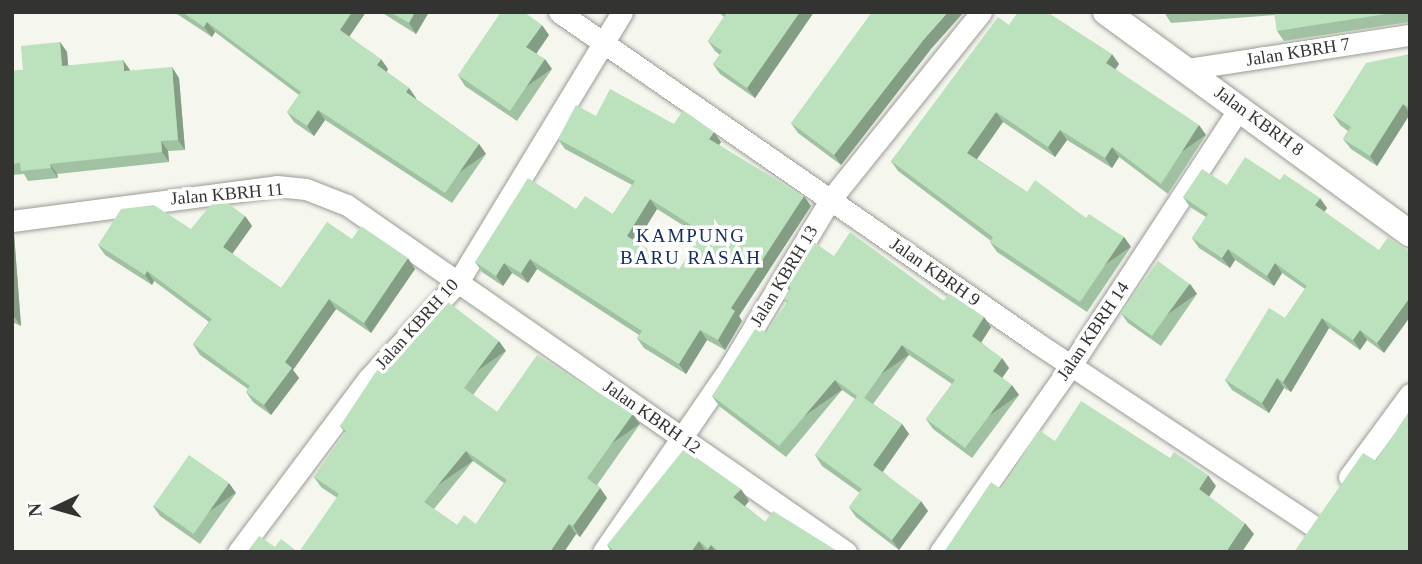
<!DOCTYPE html>
<html>
<head>
<meta charset="utf-8">
<style>
	body { margin:0 }
	#map { position:relative; width:1422px; height:564px; overflow:hidden; background:#f5f6ee; font-family:Georgia,serif }
	div>[style] { position:absolute }
	[style*='--x'] { left:calc(var(--x)*1px); top:calc(var(--y)*1px); width:calc(var(--w)*1px); rotate:calc(var(--a)*1deg) }
	.roads { filter:drop-shadow(0 0 2px #9a9c95) drop-shadow(0 0 2px #9a9c95) }
	.minor>* { height:21px; margin:-10.5px; padding:0 10.5px; transform-origin:10.5px; border-radius:10.5px; background:#fff }
	.tertiary>* { height:26px; margin:-13px; padding:0 13px; transform-origin:13px; border-radius:13px; background:#fff }
	.wall>* { inset:0; background:#a1c2a2 }
	.shaded-wall>* { inset:0; background:#839e84; transform-origin:0 0 }
	.building>* { inset:0; background:#bbe2bc; transform-origin:0 0 }
	span { translate:-50% -50%; white-space:nowrap; text-align:center; line-height:1.15; -webkit-text-stroke:7px #fff; paint-order:stroke }
	.street-label { font-size:18px; color:#333431 }
	.neighbourhood-label { font-size:19px; color:#142e64; letter-spacing:2px }
	.frame { position:absolute; inset:0; border:14px solid #333431; pointer-events:none }
	.north { position:absolute; left:21px; top:473px; width:70px; height:70px; -webkit-text-stroke:5px #fff; paint-order:stroke; rotate:265deg; font-size:19px; font-weight:700; line-height:28px; text-align:center; color:#333431 }
	.north::after { content:''; display:block; margin:auto; width:24px; height:32px; background:#333431; clip-path:polygon(50% 0,100% 100%,50% 72%,0 100%) }
</style>
</head>
<body>
<div id="map">
	<div class="roads">
		<div class="minor">
			<div style="--x:559;--y:12;--w:581;--a:34.7"></div>
			<div style="--x:1037;--y:343;--w:332;--a:33.5"></div>
			<div style="--x:1187;--y:69;--w:226;--a:-8.7"></div>
			<div style="--x:12;--y:221;--w:267;--a:-7.5"></div>
			<div style="--x:277;--y:186;--w:29;--a:6"></div>
			<div style="--x:306;--y:189;--w:44;--a:21.3"></div>
			<div style="--x:347;--y:205;--w:608;--a:34.81"></div>
			<div style="--x:1349;--y:477;--w:103;--a:-53.7"></div>
			<div style="--x:238;--y:552;--w:215;--a:-53.1"></div>
			<div style="--x:367;--y:380;--w:134;--a:-47.1"></div>
			<div style="--x:458;--y:282;--w:316;--a:-58.7"></div>
			<div style="--x:603;--y:552;--w:224;--a:-55.5"></div>
			<div style="--x:730;--y:367;--w:195;--a:-59.1"></div>
			<div style="--x:830;--y:200;--w:241;--a:-51.2"></div>
			<div style="--x:940;--y:552;--w:230;--a:-54.9"></div>
			<div style="--x:1072;--y:364;--w:307;--a:-56.8"></div>
		</div>
		<div class="tertiary">
			<div style="--x:1106;--y:12;--w:376;--a:36.1"></div>
		</div>
	</div>
	<div class="wall">
		<div style="clip-path:polygon(174px 12px,366px 12px,349px 36px,388px 69px,387px 72px,409px 88px,416px 99px,479px 144px,486px 154px,452px 203px,325px 120px,314px 136px,294px 122px,287px 112px,299px 95px,215px 32px,212px 37px)"></div>
		<div style="clip-path:polygon(381px 12px,429px 12px,416px 34px)"></div>
		<div style="clip-path:polygon(718px 12px,814px 12px,755px 98px,720px 74px,713px 64px,720px 55px,715px 51px,708px 41px,724px 17px)"></div>
		<div style="clip-path:polygon(1164px 12px,1410px 12px,1410px 22px,1284px 41px,1277px 31px,1275px 15px,1171px 23px)"></div>
		<div style="clip-path:polygon(1009px 25px,1119px 64px,1115px 69px,1206px 135px,1168px 194px,1119px 157px,1112px 168px,1067px 140px,1055px 157px,1003px 122px,977px 159px,1027px 192px,1086px 218px,1124px 237px,1131px 247px,1087px 312px,997px 252px,990px 242px,991px 241px,898px 171px,891px 161px)"></div>
		<div style="clip-path:polygon(549px 35px,536px 53px,552px 69px,517px 121px,465px 86px,458px 75px)"></div>
		<div style="clip-path:polygon(60px 42px,67px 52px,68px 65px,130px 70px,130px 71px,179px 78px,185px 150px,168px 151px,169px 162px,57px 174px,58px 178px,28px 181px,24px 174px,12px 175px,12px 71px,23px 70px)"></div>
		<div style="clip-path:polygon(931px 49px,841px 165px,798px 133px,791px 123px)"></div>
		<div style="clip-path:polygon(1410px 54px,1410px 114px,1377px 166px,1351px 149px,1343px 139px,1348px 131px,1340px 125px,1333px 115px)"></div>
		<div style="clip-path:polygon(evenodd,596px 116px,674px 124px,721px 142px,719px 145px,811px 206px,739px 316px,742px 321px,725px 350px,707px 340px,686px 374px,644px 348px,637px 338px,639px 335px,537px 269px,528px 283px,512px 273px,503px 286px,482px 272px,475px 262px,576px 209px,613px 214px,632px 185px,565px 149px,558px 139px,596px 116px,657px 209px,700px 236px,679px 270px,637px 242px,657px 209px)"></div>
		<div style="clip-path:polygon(1280px 180px,1327px 208px,1324px 212px,1384px 353px,1367px 340px,1360px 350px,1329px 328px,1291px 392px,1284px 388px,1269px 413px,1232px 390px,1225px 380px,1285px 318px,1305px 289px,1282px 273px,1274px 286px,1235px 260px,1230px 268px,1199px 248px,1192px 238px,1206px 217px,1190px 207px,1183px 197px,1227px 185px)"></div>
		<div style="clip-path:polygon(245px 216px,252px 226px,232px 254px,281px 288px,352px 239px,415px 269px,371px 333px,336px 309px,293px 370px,299px 378px,271px 415px,253px 402px,246px 392px,248px 389px,200px 355px,193px 344px,209px 322px,154px 281px,152px 285px,105px 255px,98px 245px,191px 229px)"></div>
		<div style="clip-path:polygon(12px 231px,14px 234px,21px 326px,12px 322px)"></div>
		<div style="clip-path:polygon(834px 256px,984px 317px,991px 327px,981px 342px,1009px 368px,1002px 378px,1019px 395px,972px 458px,933px 429px,926px 419px,952px 384px,909px 355px,873px 404px,902px 424px,909px 434px,883px 472px,928px 511px,899px 550px,856px 517px,849px 507px,860px 493px,822px 466px,815px 455px,855px 399px,842px 390px,786px 457px,719px 406px,712px 396px,766px 333px,787px 303px,784px 299px,789px 291px,783px 282px)"></div>
		<div style="clip-path:polygon(1190px 284px,1197px 294px,1161px 346px,1128px 323px,1121px 313px)"></div>
		<div style="clip-path:polygon(evenodd,408px 347px,506px 351px,473px 395px,497px 412px,633px 414px,640px 424px,597px 485px,600px 488px,607px 498px,580px 537px,576px 534px,564px 552px,336px 497px,321px 487px,314px 477px,345px 433px,340px 426px,408px 347px,473px 461px,504px 483px,476px 524px,457px 525px,434px 509px,473px 461px)"></div>
		<div style="clip-path:polygon(236px 493px,200px 544px,160px 516px,153px 506px)"></div>
		<div style="clip-path:polygon(749px 501px,745px 506px,765px 522px,839px 552px,611px 552px,607px 545px)"></div>
	</div>
	<div class="shaded-wall">
		<div style="clip-path:polygon(352px 12px,366px 12px,347px 40px,340px 30px)"></div>
		<div style="clip-path:polygon(415px 12px,429px 12px,416px 34px,409px 23px)"></div>
		<div style="clip-path:polygon(800px 12px,814px 12px,755px 98px,747px 88px)"></div>
		<div style="clip-path:polygon(948px 12px,964px 12px,931px 49px,841px 165px,834px 155px,924px 39px)"></div>
		<div style="clip-path:polygon(207px 22px,215px 32px,212px 37px,204px 27px)"></div>
		<div style="clip-path:polygon(542px 25px,549px 35px,534px 57px,526px 47px)"></div>
		<div style="clip-path:polygon(60px 42px,67px 52px,69px 76px,62px 66px)"></div>
		<div style="clip-path:polygon(1112px 54px,1119px 64px,1113px 73px,1106px 63px)"></div>
		<div style="clip-path:polygon(381px 59px,388px 69px,384px 75px,377px 65px)"></div>
		<div style="left:545px;top:59px;width:12px;height:63px;rotate:55deg"></div>
		<div style="clip-path:polygon(123px 60px,130px 70px,131px 81px,124px 71px)"></div>
		<div style="clip-path:polygon(172px 67px,179px 78px,185px 150px,178px 140px)"></div>
		<div style="clip-path:polygon(409px 88px,416px 98px,413px 102px,406px 92px)"></div>
		<div style="clip-path:polygon(1403px 104px,1410px 114px,1377px 166px,1370px 156px)"></div>
		<div style="clip-path:polygon(318px 110px,325px 120px,314px 136px,307px 126px)"></div>
		<div style="clip-path:polygon(996px 112px,1003px 122px,974px 163px,967px 153px)"></div>
		<div style="left:1199px;top:125px;width:12px;height:70px;rotate:55deg"></div>
		<div style="clip-path:polygon(1060px 130px,1067px 140px,1055px 157px,1048px 147px)"></div>
		<div style="clip-path:polygon(714px 132px,721px 142px,716px 149px,709px 139px)"></div>
		<div style="clip-path:polygon(161px 141px,168px 151px,169px 162px,162px 152px)"></div>
		<div style="left:479px;top:144px;width:12px;height:60px;rotate:55deg"></div>
		<div style="clip-path:polygon(1112px 147px,1119px 157px,1112px 168px,1105px 158px)"></div>
		<div style="clip-path:polygon(50px 164px,57px 174px,58px 178px,51px 168px)"></div>
		<div style="clip-path:polygon(804px 196px,811px 206px,739px 316px,742px 321px,725px 350px,718px 340px,731px 308px)"></div>
		<div style="clip-path:polygon(1320px 198px,1327px 208px,1322px 215px,1315px 205px)"></div>
		<div style="clip-path:polygon(650px 199px,657px 209px,634px 246px,627px 236px)"></div>
		<div style="clip-path:polygon(245px 216px,252px 226px,230px 257px,223px 247px)"></div>
		<div style="clip-path:polygon(12px 231px,14px 234px,21px 326px,12px 314px)"></div>
		<div style="left:1124px;top:237px;width:12px;height:78px;rotate:55deg"></div>
		<div style="clip-path:polygon(1228px 249px,1235px 260px,1230px 268px,1222px 258px)"></div>
		<div style="clip-path:polygon(408px 258px,415px 269px,371px 333px,364px 323px)"></div>
		<div style="clip-path:polygon(530px 259px,537px 269px,528px 283px,521px 273px)"></div>
		<div style="clip-path:polygon(504px 263px,512px 273px,503px 286px,496px 276px)"></div>
		<div style="clip-path:polygon(1275px 263px,1282px 273px,1274px 286px,1267px 276px)"></div>
		<div style="clip-path:polygon(147px 271px,154px 281px,152px 285px,145px 275px)"></div>
		<div style="left:1190px;top:284px;width:12px;height:63px;rotate:55deg"></div>
		<div style="clip-path:polygon(1410px 297px,1410px 317px,1384px 353px,1377px 343px)"></div>
		<div style="clip-path:polygon(329px 299px,336px 309px,293px 370px,299px 378px,271px 415px,264px 405px,285px 362px)"></div>
		<div style="clip-path:polygon(984px 317px,991px 327px,979px 346px,972px 336px)"></div>
		<div style="clip-path:polygon(1322px 318px,1329px 328px,1291px 392px,1283px 382px)"></div>
		<div style="clip-path:polygon(700px 330px,707px 340px,686px 374px,679px 364px)"></div>
		<div style="clip-path:polygon(1360px 330px,1367px 340px,1360px 350px,1353px 340px)"></div>
		<div style="left:499px;top:341px;width:12px;height:59px;rotate:55deg"></div>
		<div style="left:902px;top:345px;width:12px;height:65px;rotate:55deg"></div>
		<div style="clip-path:polygon(1002px 358px,1009px 368px,1000px 381px,993px 371px)"></div>
		<div style="clip-path:polygon(1277px 378px,1284px 388px,1269px 413px,1262px 403px)"></div>
		<div style="left:835px;top:380px;width:12px;height:87px;rotate:55deg"></div>
		<div style="left:1012px;top:385px;width:12px;height:79px;rotate:55deg"></div>
		<div style="left:633px;top:414px;width:12px;height:79px;rotate:55deg"></div>
		<div style="clip-path:polygon(902px 424px,909px 434px,880px 475px,873px 465px)"></div>
		<div style="left:466px;top:451px;width:12px;height:66px;rotate:55deg"></div>
		<div style="clip-path:polygon(1208px 475px,1216px 486px,1207px 500px,1199px 489px)"></div>
		<div style="left:229px;top:483px;width:12px;height:62px;rotate:55deg"></div>
		<div style="clip-path:polygon(600px 488px,607px 498px,580px 537px,573px 526px)"></div>
		<div style="clip-path:polygon(741px 489px,749px 501px,742px 510px,733px 497px)"></div>
		<div style="clip-path:polygon(921px 501px,928px 511px,899px 550px,892px 540px)"></div>
		<div style="clip-path:polygon(1245px 523px,1254px 534px,1242px 552px,1226px 552px)"></div>
		<div style="clip-path:polygon(569px 524px,576px 534px,564px 552px,550px 552px)"></div>
		<div style="clip-path:polygon(699px 541px,706px 552px,691px 552px)"></div>
		<div style="clip-path:polygon(711px 545px,716px 552px,711px 552px,708px 549px)"></div>
	</div>
	<div class="building">
		<div style="clip-path:polygon(182px 12px,352px 12px,340px 30px,381px 59px,377px 65px,409px 88px,406px 92px,479px 144px,445px 193px,318px 110px,307px 126px,287px 112px,301px 92px,207px 22px,204px 27px)"></div>
		<div style="clip-path:polygon(390px 12px,415px 12px,409px 23px)"></div>
		<div style="clip-path:polygon(501px 12px,524px 12px,542px 25px,526px 47px,545px 59px,510px 111px,458px 75px)"></div>
		<div style="clip-path:polygon(725px 12px,800px 12px,747px 88px,713px 64px,722px 51px,708px 41px,726px 14px)"></div>
		<div style="clip-path:polygon(872px 12px,948px 12px,924px 39px,834px 155px,791px 123px)"></div>
		<div style="clip-path:polygon(1018px 12px,1047px 12px,1112px 54px,1106px 63px,1199px 125px,1161px 184px,1112px 147px,1105px 158px,1060px 130px,1048px 147px,996px 112px,967px 153px,1027px 192px,1035px 180px,1086px 218px,1089px 214px,1124px 237px,1080px 302px,990px 242px,993px 237px,891px 161px,998px 17px,1009px 25px)"></div>
		<div style="clip-path:polygon(1274px 12px,1399px 12px,1277px 31px)"></div>
		<div style="clip-path:polygon(60px 42px,62px 66px,123px 60px,124px 71px,172px 67px,178px 140px,161px 141px,162px 152px,50px 164px,51px 168px,21px 171px,20px 163px,12px 164px,12px 71px,23px 70px,21px 46px)"></div>
		<div style="clip-path:polygon(1410px 54px,1410px 108px,1403px 104px,1370px 156px,1343px 139px,1351px 127px,1333px 115px,1366px 63px)"></div>
		<div style="clip-path:polygon(evenodd,610px 89px,674px 124px,683px 110px,714px 132px,709px 139px,804px 196px,731px 308px,735px 311px,718px 340px,700px 330px,679px 364px,637px 338px,642px 331px,530px 259px,521px 273px,504px 263px,496px 276px,475px 262px,528px 178px,576px 209px,585px 196px,613px 214px,635px 181px,558px 139px,576px 105px,596px 116px,610px 89px,650px 199px,702px 232px,679px 270px,627px 236px,650px 199px)"></div>
		<div style="clip-path:polygon(1245px 157px,1280px 180px,1284px 174px,1320px 198px,1315px 205px,1379px 250px,1388px 237px,1410px 252px,1410px 297px,1377px 343px,1360px 330px,1353px 340px,1322px 318px,1283px 382px,1277px 378px,1262px 403px,1225px 380px,1269px 308px,1285px 318px,1307px 286px,1275px 263px,1267px 276px,1228px 249px,1222px 258px,1192px 238px,1208px 214px,1183px 197px,1202px 169px,1227px 185px)"></div>
		<div style="clip-path:polygon(218px 196px,245px 216px,223px 247px,281px 288px,327px 222px,352px 239px,361px 226px,408px 258px,364px 323px,329px 299px,285px 362px,292px 368px,264px 405px,246px 392px,250px 386px,193px 344px,212px 319px,147px 271px,145px 275px,98px 245px,121px 209px,154px 205px,191px 229px)"></div>
		<div style="clip-path:polygon(850px 232px,944px 301px,949px 293px,984px 317px,972px 336px,1002px 358px,993px 371px,1012px 385px,965px 448px,926px 419px,955px 380px,902px 345px,864px 398px,902px 424px,873px 465px,921px 501px,892px 540px,849px 507px,862px 489px,815px 455px,857px 396px,835px 380px,779px 446px,712px 396px,757px 326px,766px 333px,788px 301px,784px 299px,791px 288px,783px 282px,809px 239px,834px 256px)"></div>
		<div style="left:1158px;top:261px;width:39px;height:64px;rotate:36deg"></div>
		<div style="clip-path:polygon(evenodd,444px 299px,499px 341px,464px 388px,497px 412px,537px 355px,633px 414px,587px 478px,600px 488px,573px 526px,569px 524px,550px 552px,299px 552px,339px 494px,314px 477px,346px 431px,340px 426px,375px 373px,402px 343px,408px 347px,444px 299px,466px 451px,507px 480px,476px 524px,464px 515px,457px 525px,424px 502px,466px 451px)"></div>
		<div style="clip-path:polygon(1081px 401px,1170px 458px,1174px 452px,1208px 475px,1199px 489px,1245px 523px,1226px 552px,944px 552px,991px 482px,1001px 489px,1039px 430px,1055px 441px)"></div>
		<div style="clip-path:polygon(1410px 410px,1410px 552px,1294px 552px,1363px 453px,1376px 461px)"></div>
		<div style="clip-path:polygon(684px 449px,741px 489px,733px 497px,765px 522px,773px 511px,839px 552px,720px 552px,711px 545px,708px 549px,699px 541px,691px 552px,611px 552px,613px 550px,607px 545px)"></div>
		<div style="left:189px;top:455px;width:49px;height:62px;rotate:35deg"></div>
		<div style="clip-path:polygon(259px 536px,275px 547px,281px 539px,298px 552px,247px 552px)"></div>
	</div>
	<div class="street-label">
		<span style="left:1298px;top:52px;rotate:-9deg">Jalan KBRH 7</span>
		<span style="left:1259px;top:121px;rotate:36deg">Jalan KBRH 8</span>
		<span style="left:227px;top:194px;rotate:-5deg">Jalan KBRH 11</span>
		<span style="left:935px;top:272px;rotate:35deg">Jalan KBRH 9</span>
		<span style="left:784px;top:276px;rotate:-59deg">Jalan KBRH 13</span>
		<span style="left:417px;top:324px;rotate:-48deg">Jalan KBRH 10</span>
		<span style="left:1093px;top:331px;rotate:-56deg">Jalan KBRH 14</span>
		<span style="left:652px;top:417px;rotate:35deg">Jalan KBRH 12</span>
	</div>
	<div class="neighbourhood-label">
		<span style="left:691px;top:247px">KAMPUNG<br>BARU RASAH</span>
	</div>
	<div class="frame"></div>
	<div class="north">N</div>
</div>
</body>
</html>
